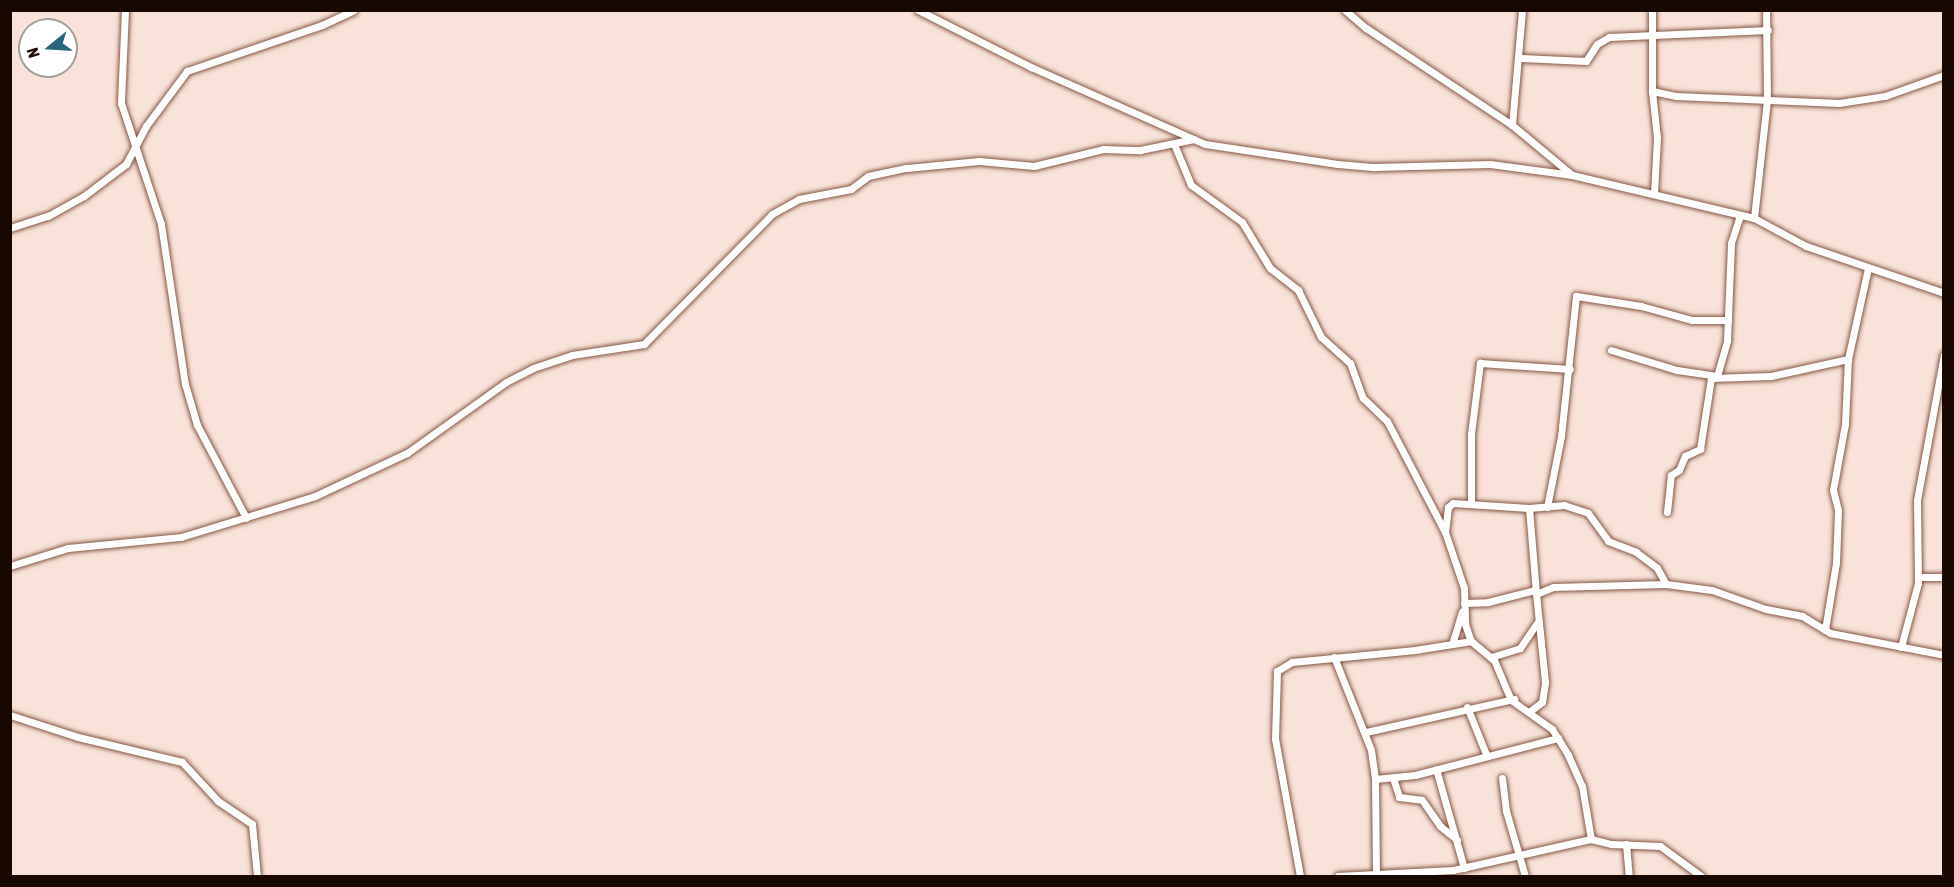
<!DOCTYPE html>
<html>
<head>
<meta charset="utf-8">
<style>
	body { margin:0 }
	#map { position:relative; width:1954px; height:887px; overflow:hidden; background:#f9e2d8; font-family:"Asap Condensed",sans-serif }
	div>[style] { position:absolute }
	[style*='--x'] { left:calc(var(--x)*1px); top:calc(var(--y)*1px); width:calc(var(--w)*1px); rotate:calc(var(--a)*1deg) }
	.roads { filter:drop-shadow(0 0 2px #865641) drop-shadow(0 0 2px #865641) }
	.street>* { height:7px; margin:-3.5px; padding:0 3.5px; transform-origin:3.5px; border-radius:3.5px; background:#fff }
	span { translate:-50% -50%; white-space:nowrap; text-align:center; line-height:1.15; -webkit-text-stroke:6px #fff; paint-order:stroke }
	.frame { position:absolute; inset:0; border:12px solid #190702; pointer-events:none }
	.north { position:absolute; left:18px; top:18px; width:60px; height:60px; box-sizing:border-box; background:#fff; border:2px solid #a39c9a; border-radius:50%; rotate:252deg; font-size:16px; font-weight:700; line-height:24px; text-align:center; color:#190702 }
	.north::after { content:''; display:block; margin:auto; width:21px; height:27px; background:#27667c; clip-path:polygon(50% 0,100% 100%,50% 72%,0 100%) }
</style>
</head>
<body>
<div id="map">
	<div class="roads">
		<div class="street">
			<div style="--x:125;--y:10;--w:93;--a:92.5"></div>
			<div style="--x:121;--y:103;--w:127;--a:71.7"></div>
			<div style="--x:161;--y:224;--w:162;--a:81.5"></div>
			<div style="--x:185;--y:384;--w:43;--a:73.7"></div>
			<div style="--x:197;--y:425;--w:105;--a:62.2"></div>
			<div style="--x:918;--y:10;--w:127;--a:26.8"></div>
			<div style="--x:1031;--y:67;--w:190;--a:23.9"></div>
			<div style="--x:1205;--y:144;--w:134;--a:8.6"></div>
			<div style="--x:1338;--y:164;--w:37;--a:5"></div>
			<div style="--x:1375;--y:167;--w:115;--a:-1.5"></div>
			<div style="--x:1490;--y:164;--w:83;--a:7.6"></div>
			<div style="--x:1572;--y:175;--w:187;--a:13.3"></div>
			<div style="--x:1754;--y:218;--w:59;--a:28.3"></div>
			<div style="--x:1806;--y:246;--w:146;--a:18.8"></div>
			<div style="--x:1345;--y:10;--w:28;--a:41"></div>
			<div style="--x:1366;--y:28;--w:175;--a:33.6"></div>
			<div style="--x:1512;--y:125;--w:78;--a:39.8"></div>
			<div style="--x:1652;--y:10;--w:81;--a:90"></div>
			<div style="--x:1652;--y:91;--w:47;--a:83.9"></div>
			<div style="--x:1657;--y:138;--w:56;--a:93.1"></div>
			<div style="--x:1521;--y:58;--w:65;--a:2.6"></div>
			<div style="--x:1586;--y:61;--w:20;--a:-57"></div>
			<div style="--x:1597;--y:44;--w:14;--a:-30"></div>
			<div style="--x:1609;--y:37;--w:159;--a:-2.5"></div>
			<div style="--x:1652;--y:91;--w:25;--a:12"></div>
			<div style="--x:1676;--y:96;--w:163;--a:2.5"></div>
			<div style="--x:1839;--y:103;--w:47;--a:-8.7"></div>
			<div style="--x:1885;--y:96;--w:63;--a:-19.6"></div>
			<div style="--x:1512;--y:125;--w:115;--a:-85"></div>
			<div style="--x:1174;--y:144;--w:44;--a:67.5"></div>
			<div style="--x:1191;--y:185;--w:63;--a:36"></div>
			<div style="--x:1242;--y:222;--w:54;--a:58.7"></div>
			<div style="--x:1270;--y:268;--w:36;--a:38"></div>
			<div style="--x:1298;--y:290;--w:52;--a:63.9"></div>
			<div style="--x:1321;--y:337;--w:39;--a:42"></div>
			<div style="--x:1350;--y:363;--w:37;--a:70"></div>
			<div style="--x:1363;--y:398;--w:33;--a:44"></div>
			<div style="--x:1387;--y:421;--w:125;--a:62.4"></div>
			<div style="--x:1445;--y:532;--w:59;--a:71.3"></div>
			<div style="--x:1464;--y:588;--w:36;--a:88"></div>
			<div style="--x:1465;--y:624;--w:18;--a:71"></div>
			<div style="--x:1471;--y:641;--w:30;--a:40"></div>
			<div style="--x:1494;--y:660;--w:43;--a:67"></div>
			<div style="--x:1511;--y:700;--w:50;--a:35.3"></div>
			<div style="--x:1552;--y:729;--w:31;--a:58"></div>
			<div style="--x:1568;--y:755;--w:34;--a:66"></div>
			<div style="--x:1582;--y:786;--w:54;--a:80.4"></div>
			<div style="--x:1591;--y:839;--w:21;--a:14"></div>
			<div style="--x:1611;--y:844;--w:49;--a:2.3"></div>
			<div style="--x:1660;--y:846;--w:51;--a:36.2"></div>
			<div style="--x:1754;--y:218;--w:118;--a:-83.7"></div>
			<div style="--x:1767;--y:101;--w:91;--a:-90.6"></div>
			<div style="--x:10;--y:228;--w:40;--a:-18"></div>
			<div style="--x:48;--y:216;--w:41;--a:-29.1"></div>
			<div style="--x:84;--y:196;--w:53;--a:-37.3"></div>
			<div style="--x:126;--y:164;--w:43;--a:-62.2"></div>
			<div style="--x:146;--y:126;--w:69;--a:-53.3"></div>
			<div style="--x:187;--y:71;--w:143;--a:-18.8"></div>
			<div style="--x:322;--y:25;--w:35;--a:-25"></div>
			<div style="--x:1611;--y:350;--w:69;--a:16.9"></div>
			<div style="--x:1677;--y:370;--w:40;--a:8.5"></div>
			<div style="--x:1717;--y:376;--w:37;--a:-74"></div>
			<div style="--x:1727;--y:340;--w:97;--a:-87.6"></div>
			<div style="--x:1731;--y:243;--w:29;--a:-72"></div>
			<div style="--x:1471;--y:504;--w:70;--a:-90"></div>
			<div style="--x:1471;--y:434;--w:72;--a:-82.8"></div>
			<div style="--x:1480;--y:363;--w:90;--a:3.8"></div>
			<div style="--x:1547;--y:507;--w:72;--a:-78.8"></div>
			<div style="--x:1561;--y:436;--w:141;--a:-83.9"></div>
			<div style="--x:1576;--y:296;--w:66;--a:8.7"></div>
			<div style="--x:1641;--y:306;--w:53;--a:15.4"></div>
			<div style="--x:1692;--y:320;--w:36;--a:0"></div>
			<div style="--x:1529;--y:508;--w:86;--a:85.3"></div>
			<div style="--x:1667;--y:512;--w:37;--a:-84"></div>
			<div style="--x:1671;--y:475;--w:9;--a:-32"></div>
			<div style="--x:1679;--y:470;--w:15;--a:-67"></div>
			<div style="--x:1685;--y:456;--w:17;--a:-25"></div>
			<div style="--x:1700;--y:449;--w:72;--a:-81.2"></div>
			<div style="--x:1711;--y:378;--w:60;--a:-1.9"></div>
			<div style="--x:1771;--y:376;--w:79;--a:-12.4"></div>
			<div style="--x:1445;--y:532;--w:25;--a:-83"></div>
			<div style="--x:1448;--y:507;--w:6;--a:-39"></div>
			<div style="--x:1453;--y:503;--w:76;--a:3.8"></div>
			<div style="--x:1529;--y:508;--w:35;--a:-5"></div>
			<div style="--x:1564;--y:505;--w:25;--a:18"></div>
			<div style="--x:1588;--y:513;--w:34;--a:54"></div>
			<div style="--x:1608;--y:541;--w:30;--a:21"></div>
			<div style="--x:1636;--y:552;--w:26;--a:37"></div>
			<div style="--x:1657;--y:568;--w:18;--a:61"></div>
			<div style="--x:10;--y:566;--w:61;--a:-17.2"></div>
			<div style="--x:68;--y:548;--w:114;--a:-5.6"></div>
			<div style="--x:181;--y:537;--w:140;--a:-17"></div>
			<div style="--x:315;--y:496;--w:102;--a:-25.1"></div>
			<div style="--x:407;--y:453;--w:122;--a:-35.6"></div>
			<div style="--x:506;--y:382;--w:30;--a:-27"></div>
			<div style="--x:533;--y:368;--w:41;--a:-18.4"></div>
			<div style="--x:572;--y:355;--w:73;--a:-8.7"></div>
			<div style="--x:644;--y:344;--w:182;--a:-45.4"></div>
			<div style="--x:772;--y:214;--w:31;--a:-29"></div>
			<div style="--x:799;--y:199;--w:53;--a:-10.9"></div>
			<div style="--x:851;--y:189;--w:21;--a:-37"></div>
			<div style="--x:868;--y:176;--w:40;--a:-12"></div>
			<div style="--x:907;--y:168;--w:72;--a:-5.6"></div>
			<div style="--x:979;--y:161;--w:55;--a:5.2"></div>
			<div style="--x:1034;--y:166;--w:71;--a:-13.8"></div>
			<div style="--x:1103;--y:149;--w:37;--a:2"></div>
			<div style="--x:1140;--y:150;--w:55;--a:-11.5"></div>
			<div style="--x:1919;--y:577;--w:25;--a:0"></div>
			<div style="--x:1464;--y:603;--w:24;--a:-2"></div>
			<div style="--x:1488;--y:602;--w:49;--a:-14.3"></div>
			<div style="--x:1825;--y:630;--w:68;--a:-80.7"></div>
			<div style="--x:1836;--y:563;--w:53;--a:-87.8"></div>
			<div style="--x:1838;--y:510;--w:21;--a:-104"></div>
			<div style="--x:1833;--y:490;--w:67;--a:-79.7"></div>
			<div style="--x:1845;--y:424;--w:65;--a:-87.4"></div>
			<div style="--x:1848;--y:359;--w:93;--a:-77.6"></div>
			<div style="--x:1453;--y:641;--w:31;--a:-73"></div>
			<div style="--x:1901;--y:647;--w:66;--a:-75.1"></div>
			<div style="--x:1918;--y:583;--w:83;--a:-90.7"></div>
			<div style="--x:1917;--y:500;--w:148;--a:-79.5"></div>
			<div style="--x:1334;--y:657;--w:100;--a:68.3"></div>
			<div style="--x:1371;--y:750;--w:29;--a:82"></div>
			<div style="--x:1375;--y:779;--w:95;--a:89.4"></div>
			<div style="--x:1491;--y:657;--w:30;--a:-17"></div>
			<div style="--x:1520;--y:648;--w:30;--a:-56"></div>
			<div style="--x:1467;--y:707;--w:51;--a:68"></div>
			<div style="--x:1529;--y:712;--w:16;--a:-38"></div>
			<div style="--x:1542;--y:702;--w:20;--a:-81"></div>
			<div style="--x:1545;--y:682;--w:88;--a:-95.8"></div>
			<div style="--x:1536;--y:594;--w:18;--a:-22"></div>
			<div style="--x:1553;--y:587;--w:113;--a:-1.5"></div>
			<div style="--x:1666;--y:584;--w:46;--a:7.4"></div>
			<div style="--x:1712;--y:590;--w:57;--a:19.4"></div>
			<div style="--x:1766;--y:609;--w:37;--a:11"></div>
			<div style="--x:1802;--y:616;--w:33;--a:31"></div>
			<div style="--x:1830;--y:633;--w:116;--a:10.9"></div>
			<div style="--x:10;--y:715;--w:71;--a:17.9"></div>
			<div style="--x:78;--y:737;--w:107;--a:13.5"></div>
			<div style="--x:182;--y:762;--w:53;--a:47.3"></div>
			<div style="--x:218;--y:801;--w:41;--a:34.1"></div>
			<div style="--x:252;--y:824;--w:52;--a:84.5"></div>
			<div style="--x:1366;--y:732;--w:152;--a:-12.6"></div>
			<div style="--x:1436;--y:769;--w:103;--a:74.2"></div>
			<div style="--x:1393;--y:778;--w:20;--a:72"></div>
			<div style="--x:1399;--y:797;--w:23;--a:7"></div>
			<div style="--x:1422;--y:800;--w:32;--a:55"></div>
			<div style="--x:1440;--y:826;--w:22;--a:39"></div>
			<div style="--x:1502;--y:778;--w:33;--a:83"></div>
			<div style="--x:1506;--y:811;--w:68;--a:73.7"></div>
			<div style="--x:1375;--y:779;--w:40;--a:-5.7"></div>
			<div style="--x:1415;--y:775;--w:148;--a:-14.5"></div>
			<div style="--x:1626;--y:844;--w:32;--a:85"></div>
			<div style="--x:1300;--y:876;--w:139;--a:-100.3"></div>
			<div style="--x:1275;--y:739;--w:68;--a:-88.3"></div>
			<div style="--x:1277;--y:671;--w:17;--a:-31"></div>
			<div style="--x:1292;--y:662;--w:124;--a:-5.6"></div>
			<div style="--x:1415;--y:650;--w:57;--a:-9.1"></div>
			<div style="--x:1338;--y:876;--w:115;--a:-3"></div>
			<div style="--x:1453;--y:870;--w:141;--a:-12.7"></div>
		</div>
	</div>
	<div class="frame"></div>
	<div class="north">N</div>
</div>
</body>
</html>
